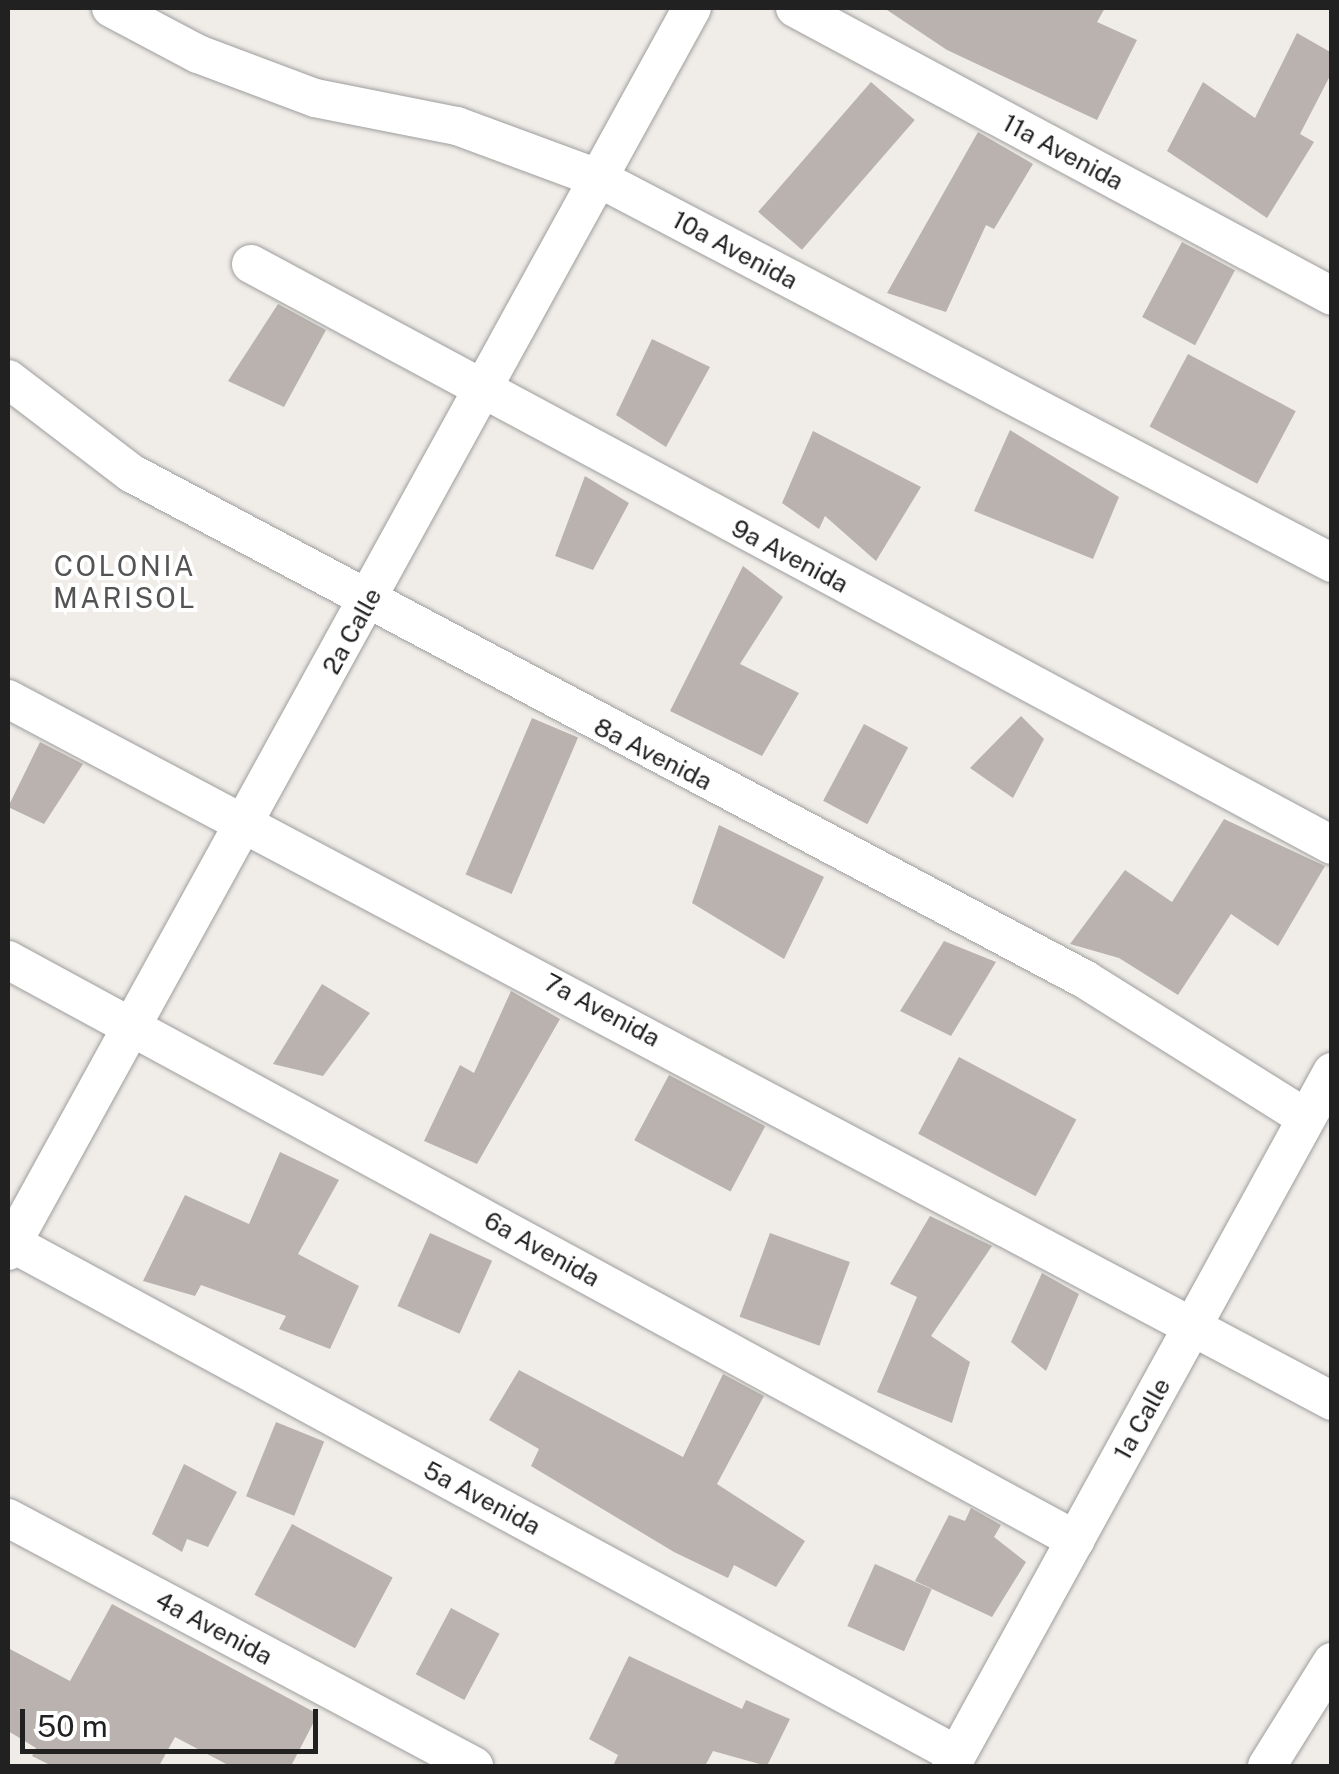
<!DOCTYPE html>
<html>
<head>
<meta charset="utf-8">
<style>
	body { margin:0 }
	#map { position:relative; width:1339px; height:1774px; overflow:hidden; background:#f0ede8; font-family:"Public Sans",sans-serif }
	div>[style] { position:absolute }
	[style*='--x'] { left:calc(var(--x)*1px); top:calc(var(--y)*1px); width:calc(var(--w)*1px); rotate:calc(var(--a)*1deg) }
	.building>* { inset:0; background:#b9b2ae; transform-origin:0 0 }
	.roads { filter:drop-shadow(0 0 2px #9e9e9e) drop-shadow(0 0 2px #9e9e9e) }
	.street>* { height:38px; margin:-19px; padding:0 19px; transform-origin:19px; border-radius:19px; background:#fff }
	span { translate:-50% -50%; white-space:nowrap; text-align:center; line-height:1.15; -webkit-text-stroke:8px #fff; paint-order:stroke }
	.street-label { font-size:25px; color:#212121 }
	.neighbourhood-label { font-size:28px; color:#545454; letter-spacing:2.5px }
	.frame { position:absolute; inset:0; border:10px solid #212121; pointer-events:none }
	.scale { position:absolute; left:20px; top:1709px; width:298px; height:45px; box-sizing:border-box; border:5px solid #212121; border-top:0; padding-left:12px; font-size:30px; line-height:35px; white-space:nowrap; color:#212121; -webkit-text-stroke:8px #fff; paint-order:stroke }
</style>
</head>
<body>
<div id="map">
	<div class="building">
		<div style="clip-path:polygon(884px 8px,1105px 8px,1097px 22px,1137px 40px,1097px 120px,947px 50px)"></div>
		<div style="clip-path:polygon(1297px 33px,1332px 53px,1332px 72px,1300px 134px,1314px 142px,1267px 218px,1167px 151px,1203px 82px,1255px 118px)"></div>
		<div style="left:871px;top:82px;width:58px;height:172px;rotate:41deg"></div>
		<div style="clip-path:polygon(978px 132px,1033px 164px,994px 229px,986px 225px,946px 312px,887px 293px)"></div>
		<div style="left:1182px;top:242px;width:60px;height:85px;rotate:28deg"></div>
		<div style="clip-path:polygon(278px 304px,326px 330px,284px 407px,228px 381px)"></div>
		<div style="clip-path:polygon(652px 339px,710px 367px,666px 447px,616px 415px)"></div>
		<div style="left:1188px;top:354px;width:122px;height:82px;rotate:28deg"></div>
		<div style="clip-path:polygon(1010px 430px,1119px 497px,1093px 559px,974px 511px)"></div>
		<div style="clip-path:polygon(813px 431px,921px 487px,876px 561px,825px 516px,819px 529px,782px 503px)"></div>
		<div style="clip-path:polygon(585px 476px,629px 503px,593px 570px,555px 556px)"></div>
		<div style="clip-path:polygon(743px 566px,783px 597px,740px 664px,799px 693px,762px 756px,670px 711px)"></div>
		<div style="clip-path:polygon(1021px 716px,1044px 739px,1013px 798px,970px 768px)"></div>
		<div style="left:532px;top:718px;width:50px;height:170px;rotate:23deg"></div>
		<div style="left:864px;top:724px;width:50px;height:87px;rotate:28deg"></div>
		<div style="clip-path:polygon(40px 742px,83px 764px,44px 824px,8px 807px)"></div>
		<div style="clip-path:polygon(1224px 819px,1325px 866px,1278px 946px,1231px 914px,1178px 995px,1119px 958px,1070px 944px,1125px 870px,1172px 902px)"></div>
		<div style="clip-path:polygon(719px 825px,824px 877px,784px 959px,692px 903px)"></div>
		<div style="clip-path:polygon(944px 941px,996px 962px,951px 1036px,900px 1011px)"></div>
		<div style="clip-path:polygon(322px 984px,370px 1013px,323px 1076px,273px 1064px)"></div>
		<div style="clip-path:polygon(511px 991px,560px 1019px,477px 1164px,424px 1141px,460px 1065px,474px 1073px)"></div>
		<div style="left:959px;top:1057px;width:133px;height:87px;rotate:28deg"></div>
		<div style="left:669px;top:1075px;width:109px;height:74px;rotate:28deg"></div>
		<div style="clip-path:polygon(280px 1152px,339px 1180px,298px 1254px,359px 1286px,330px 1349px,279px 1329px,286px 1316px,201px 1285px,195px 1296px,143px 1281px,185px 1195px,249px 1224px)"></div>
		<div style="clip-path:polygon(930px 1216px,992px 1246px,931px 1336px,970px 1362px,952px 1423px,877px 1392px,917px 1297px,890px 1284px)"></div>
		<div style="left:430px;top:1233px;width:68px;height:80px;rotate:24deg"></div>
		<div style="left:770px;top:1233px;width:85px;height:89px;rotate:20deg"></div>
		<div style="clip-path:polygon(1042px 1273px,1079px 1294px,1046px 1371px,1011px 1342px)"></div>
		<div style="clip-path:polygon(519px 1370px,683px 1457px,723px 1374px,764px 1396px,717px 1484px,805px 1541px,776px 1587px,734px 1565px,728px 1578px,674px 1552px,531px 1466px,539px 1449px,489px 1420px)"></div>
		<div style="left:276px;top:1422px;width:52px;height:80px;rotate:22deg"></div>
		<div style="clip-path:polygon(184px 1464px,237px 1492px,208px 1547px,187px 1539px,182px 1552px,152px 1534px)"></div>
		<div style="clip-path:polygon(971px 1508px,1001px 1525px,994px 1537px,1026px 1562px,992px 1617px,915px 1581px,949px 1515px,965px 1521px)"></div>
		<div style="left:292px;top:1524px;width:114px;height:80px;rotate:28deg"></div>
		<div style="left:875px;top:1564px;width:62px;height:68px;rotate:24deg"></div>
		<div style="clip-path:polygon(112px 1604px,318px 1714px,291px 1766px,230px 1766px,175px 1737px,159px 1766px,52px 1766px,32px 1756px,36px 1748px,8px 1731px,8px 1648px,70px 1681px)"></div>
		<div style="left:451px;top:1608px;width:55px;height:75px;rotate:28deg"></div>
		<div style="clip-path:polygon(629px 1656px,742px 1709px,746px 1700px,790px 1719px,767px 1766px,713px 1751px,705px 1766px,613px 1766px,618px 1755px,589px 1739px)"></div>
	</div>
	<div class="roads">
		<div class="street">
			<div style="--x:111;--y:8;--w:98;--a:27.9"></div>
			<div style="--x:198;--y:54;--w:125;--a:20.6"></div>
			<div style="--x:315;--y:98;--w:145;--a:11.2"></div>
			<div style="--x:457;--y:126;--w:153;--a:20.3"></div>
			<div style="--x:600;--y:179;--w:827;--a:27.68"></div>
			<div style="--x:795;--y:8;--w:609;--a:28.21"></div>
			<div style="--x:251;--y:264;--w:1227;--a:28.26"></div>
			<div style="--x:8;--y:379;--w:155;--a:37.4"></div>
			<div style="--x:131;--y:473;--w:1081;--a:27.96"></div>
			<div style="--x:1086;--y:980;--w:260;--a:32.1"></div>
			<div style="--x:8;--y:699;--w:1499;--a:27.93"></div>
			<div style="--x:8;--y:960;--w:1215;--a:28.51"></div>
			<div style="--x:8;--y:1241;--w:1079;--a:28.44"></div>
			<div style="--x:8;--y:1251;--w:1419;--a:-61.18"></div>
			<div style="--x:8;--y:1518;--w:528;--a:28.02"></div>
			<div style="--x:951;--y:1766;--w:792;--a:-61.23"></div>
			<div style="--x:1267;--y:1766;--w:123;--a:-58"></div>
		</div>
	</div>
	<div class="street-label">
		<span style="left:1063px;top:152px;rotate:28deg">11a Avenida</span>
		<span style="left:735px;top:250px;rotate:28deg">10a Avenida</span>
		<span style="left:790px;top:556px;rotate:28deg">9a Avenida</span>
		<span style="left:352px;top:631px;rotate:-61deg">2a Calle</span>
		<span style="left:653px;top:754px;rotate:27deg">8a Avenida</span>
		<span style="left:602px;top:1010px;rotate:28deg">7a Avenida</span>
		<span style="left:542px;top:1249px;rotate:29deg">6a Avenida</span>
		<span style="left:1142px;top:1419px;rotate:-61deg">1a Calle</span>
		<span style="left:482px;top:1498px;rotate:28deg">5a Avenida</span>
		<span style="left:214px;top:1628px;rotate:28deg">4a Avenida</span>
	</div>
	<div class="neighbourhood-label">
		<span style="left:125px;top:582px">COLONIA<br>MARISOL</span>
	</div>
	<div class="frame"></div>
	<div class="scale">50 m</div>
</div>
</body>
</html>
